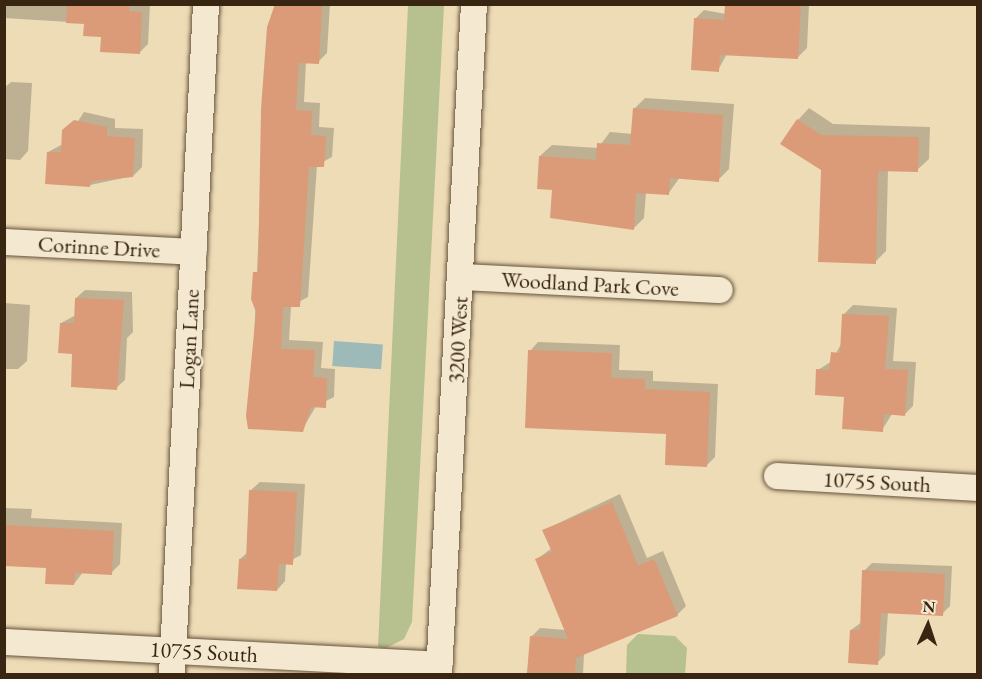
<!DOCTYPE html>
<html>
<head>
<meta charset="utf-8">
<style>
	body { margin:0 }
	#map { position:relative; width:982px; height:679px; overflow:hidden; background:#eedcb7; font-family:"EB Garamond",serif }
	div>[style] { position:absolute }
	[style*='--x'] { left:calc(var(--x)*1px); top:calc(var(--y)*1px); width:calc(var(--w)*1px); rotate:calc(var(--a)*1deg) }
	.green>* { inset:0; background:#b7c08f }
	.water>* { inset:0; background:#9db9b8; transform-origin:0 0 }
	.shadow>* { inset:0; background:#0003 }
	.building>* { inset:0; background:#db9b78 }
	.roads { filter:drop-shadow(0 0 2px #66543b) drop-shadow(0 0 2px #66543b) }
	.minor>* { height:26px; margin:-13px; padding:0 13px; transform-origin:13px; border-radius:13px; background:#f4e8d0 }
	span { translate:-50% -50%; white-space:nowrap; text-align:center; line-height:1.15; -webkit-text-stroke:5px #f4e8d0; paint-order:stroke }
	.street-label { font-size:22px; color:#382612 }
	.frame { position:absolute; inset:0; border:6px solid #382612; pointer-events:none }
	.north { position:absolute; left:898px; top:595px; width:60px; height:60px; -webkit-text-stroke:4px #f4e8d0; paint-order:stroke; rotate:3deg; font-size:16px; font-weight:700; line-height:24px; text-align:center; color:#382612 }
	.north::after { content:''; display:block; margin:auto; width:21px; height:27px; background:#382612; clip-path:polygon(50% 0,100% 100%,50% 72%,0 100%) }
</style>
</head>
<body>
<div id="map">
	<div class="green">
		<div style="clip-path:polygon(408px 5px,444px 5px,412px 622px,404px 639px,386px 648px,378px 647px)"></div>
		<div style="clip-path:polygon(638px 634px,675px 636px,687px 648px,685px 674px,626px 674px,627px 645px)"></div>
	</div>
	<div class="water">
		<div style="left:334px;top:341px;width:49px;height:25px;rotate:4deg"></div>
	</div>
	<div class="shadow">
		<div style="clip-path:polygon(4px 4px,150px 4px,148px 44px,139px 53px,86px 23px,4px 18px)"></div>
		<div style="clip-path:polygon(276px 4px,330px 4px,327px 53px,318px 62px,306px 61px,304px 102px,320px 103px,319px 127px,334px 128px,332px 157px,317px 165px,308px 297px,291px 306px,289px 340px,323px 342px,321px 368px,335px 369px,334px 397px,316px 406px,302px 430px,250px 427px,268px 27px)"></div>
		<div style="clip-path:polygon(727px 4px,809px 4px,807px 48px,798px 57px,727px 54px,718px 70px,696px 18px,704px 10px,726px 14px)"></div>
		<div style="clip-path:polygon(11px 82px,32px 83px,28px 151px,20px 160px,4px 159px,4px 88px)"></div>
		<div style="clip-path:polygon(645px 98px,734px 104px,729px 169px,718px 180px,680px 177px,668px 194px,646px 192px,644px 218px,633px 229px,553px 188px,540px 156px,552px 145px,598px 148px,610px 132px,633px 134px,634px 109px)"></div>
		<div style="clip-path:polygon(809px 108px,833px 124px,930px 127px,929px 159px,917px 170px,888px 170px,886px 251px,875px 262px,798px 120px)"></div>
		<div style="clip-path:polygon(84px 112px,115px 119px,115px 128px,143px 129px,142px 167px,133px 176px,90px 185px,48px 152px,63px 144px)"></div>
		<div style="clip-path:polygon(85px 290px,132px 292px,133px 332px,127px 338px,125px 380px,116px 388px,74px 353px,61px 323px,76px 315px,76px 298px)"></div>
		<div style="clip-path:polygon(4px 303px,30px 305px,27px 361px,18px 369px,4px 369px)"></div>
		<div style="clip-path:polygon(853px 305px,897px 308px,893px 361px,916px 362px,913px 406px,905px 414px,892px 414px,882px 430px,818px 370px,832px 361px,841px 344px,844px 314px)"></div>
		<div style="clip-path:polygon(538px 342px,620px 345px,619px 370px,653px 371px,653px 381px,718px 384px,715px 457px,706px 466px,668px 433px,530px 351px)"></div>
		<div style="clip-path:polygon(260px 482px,305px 484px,301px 555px,286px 563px,285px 581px,277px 590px,240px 559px,248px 552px,251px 490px)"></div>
		<div style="clip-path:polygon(620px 494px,647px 558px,663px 551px,686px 606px,677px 615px,584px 654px,583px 674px,527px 674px,531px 637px,540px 628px,566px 630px,537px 559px,552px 548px,544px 530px)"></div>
		<div style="clip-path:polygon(4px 508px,32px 509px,31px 518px,122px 523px,120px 564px,111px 573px,83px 572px,74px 584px,48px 566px,4px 564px)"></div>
		<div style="clip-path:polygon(872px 563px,952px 566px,950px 606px,942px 614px,888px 612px,885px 655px,877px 663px,851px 630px,862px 622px,864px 571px)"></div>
	</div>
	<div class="building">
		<div style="clip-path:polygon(67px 4px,129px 4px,129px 11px,142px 12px,140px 54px,100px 52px,101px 37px,83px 36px,84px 24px,66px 23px)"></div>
		<div style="clip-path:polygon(275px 4px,322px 4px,319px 64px,299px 63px,296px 110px,312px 111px,311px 135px,326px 136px,324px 167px,309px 167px,300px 307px,283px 307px,281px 349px,315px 350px,313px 377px,327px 378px,326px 408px,311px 407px,303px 432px,248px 429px,246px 416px,256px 312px,251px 299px,253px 272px,258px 272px,261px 109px,267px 27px)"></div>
		<div style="clip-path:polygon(725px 4px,801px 5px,798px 59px,720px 55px,719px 72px,691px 70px,694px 18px,724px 20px)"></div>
		<div style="clip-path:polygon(633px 108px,723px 115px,719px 182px,670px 178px,669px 195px,636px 193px,634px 230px,550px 218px,552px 190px,537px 189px,539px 156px,596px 160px,597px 143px,630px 145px)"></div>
		<div style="clip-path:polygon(797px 119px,821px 135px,919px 137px,918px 172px,878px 171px,876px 264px,818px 262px,821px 170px,780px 144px)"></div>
		<div style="clip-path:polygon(74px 120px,107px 127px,107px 136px,135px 138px,133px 177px,91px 181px,90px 187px,45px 184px,47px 152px,61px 152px,62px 130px)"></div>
		<div style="clip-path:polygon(75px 298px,124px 300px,117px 390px,71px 387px,72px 354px,58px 353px,60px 323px,74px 323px)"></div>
		<div style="clip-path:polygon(842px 314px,889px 316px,885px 369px,908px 370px,905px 416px,884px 414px,883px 432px,842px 429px,844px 397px,815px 395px,816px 369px,829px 370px,831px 352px,840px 353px)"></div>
		<div style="clip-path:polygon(528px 350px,612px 353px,611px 378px,645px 379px,645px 389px,710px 392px,707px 467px,665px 465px,666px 434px,525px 428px)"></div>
		<div style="clip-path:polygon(249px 490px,297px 492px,293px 565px,279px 564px,277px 591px,237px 589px,239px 559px,246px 559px)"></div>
		<div style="clip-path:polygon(612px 502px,638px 566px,654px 559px,678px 616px,576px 658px,575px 675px,527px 674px,530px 636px,568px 639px,535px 559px,552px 552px,542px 530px)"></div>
		<div style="clip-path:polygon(4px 525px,114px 531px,112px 575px,75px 573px,74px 585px,45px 584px,46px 568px,4px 566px)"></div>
		<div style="clip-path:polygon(862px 570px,945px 574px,943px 616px,881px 613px,878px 665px,848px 663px,850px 630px,860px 630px)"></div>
	</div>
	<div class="roads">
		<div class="minor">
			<div style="--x:4;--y:242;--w:190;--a:3"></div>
			<div style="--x:461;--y:277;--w:259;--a:2.9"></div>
			<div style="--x:777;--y:476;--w:201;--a:3.4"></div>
			<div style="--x:4;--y:642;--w:436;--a:3"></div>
			<div style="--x:172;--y:674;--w:671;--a:-87.09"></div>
			<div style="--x:439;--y:674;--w:671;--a:-87.01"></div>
		</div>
	</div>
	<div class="street-label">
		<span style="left:99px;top:247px;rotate:3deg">Corinne Drive</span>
		<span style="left:590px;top:284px;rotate:3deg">Woodland Park Cove</span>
		<span style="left:189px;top:339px;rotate:-87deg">Logan Lane</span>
		<span style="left:458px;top:340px;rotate:-87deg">3200 West</span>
		<span style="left:877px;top:482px;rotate:3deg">10755 South</span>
		<span style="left:204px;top:652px;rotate:3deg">10755 South</span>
	</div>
	<div class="frame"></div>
	<div class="north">N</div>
</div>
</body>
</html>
